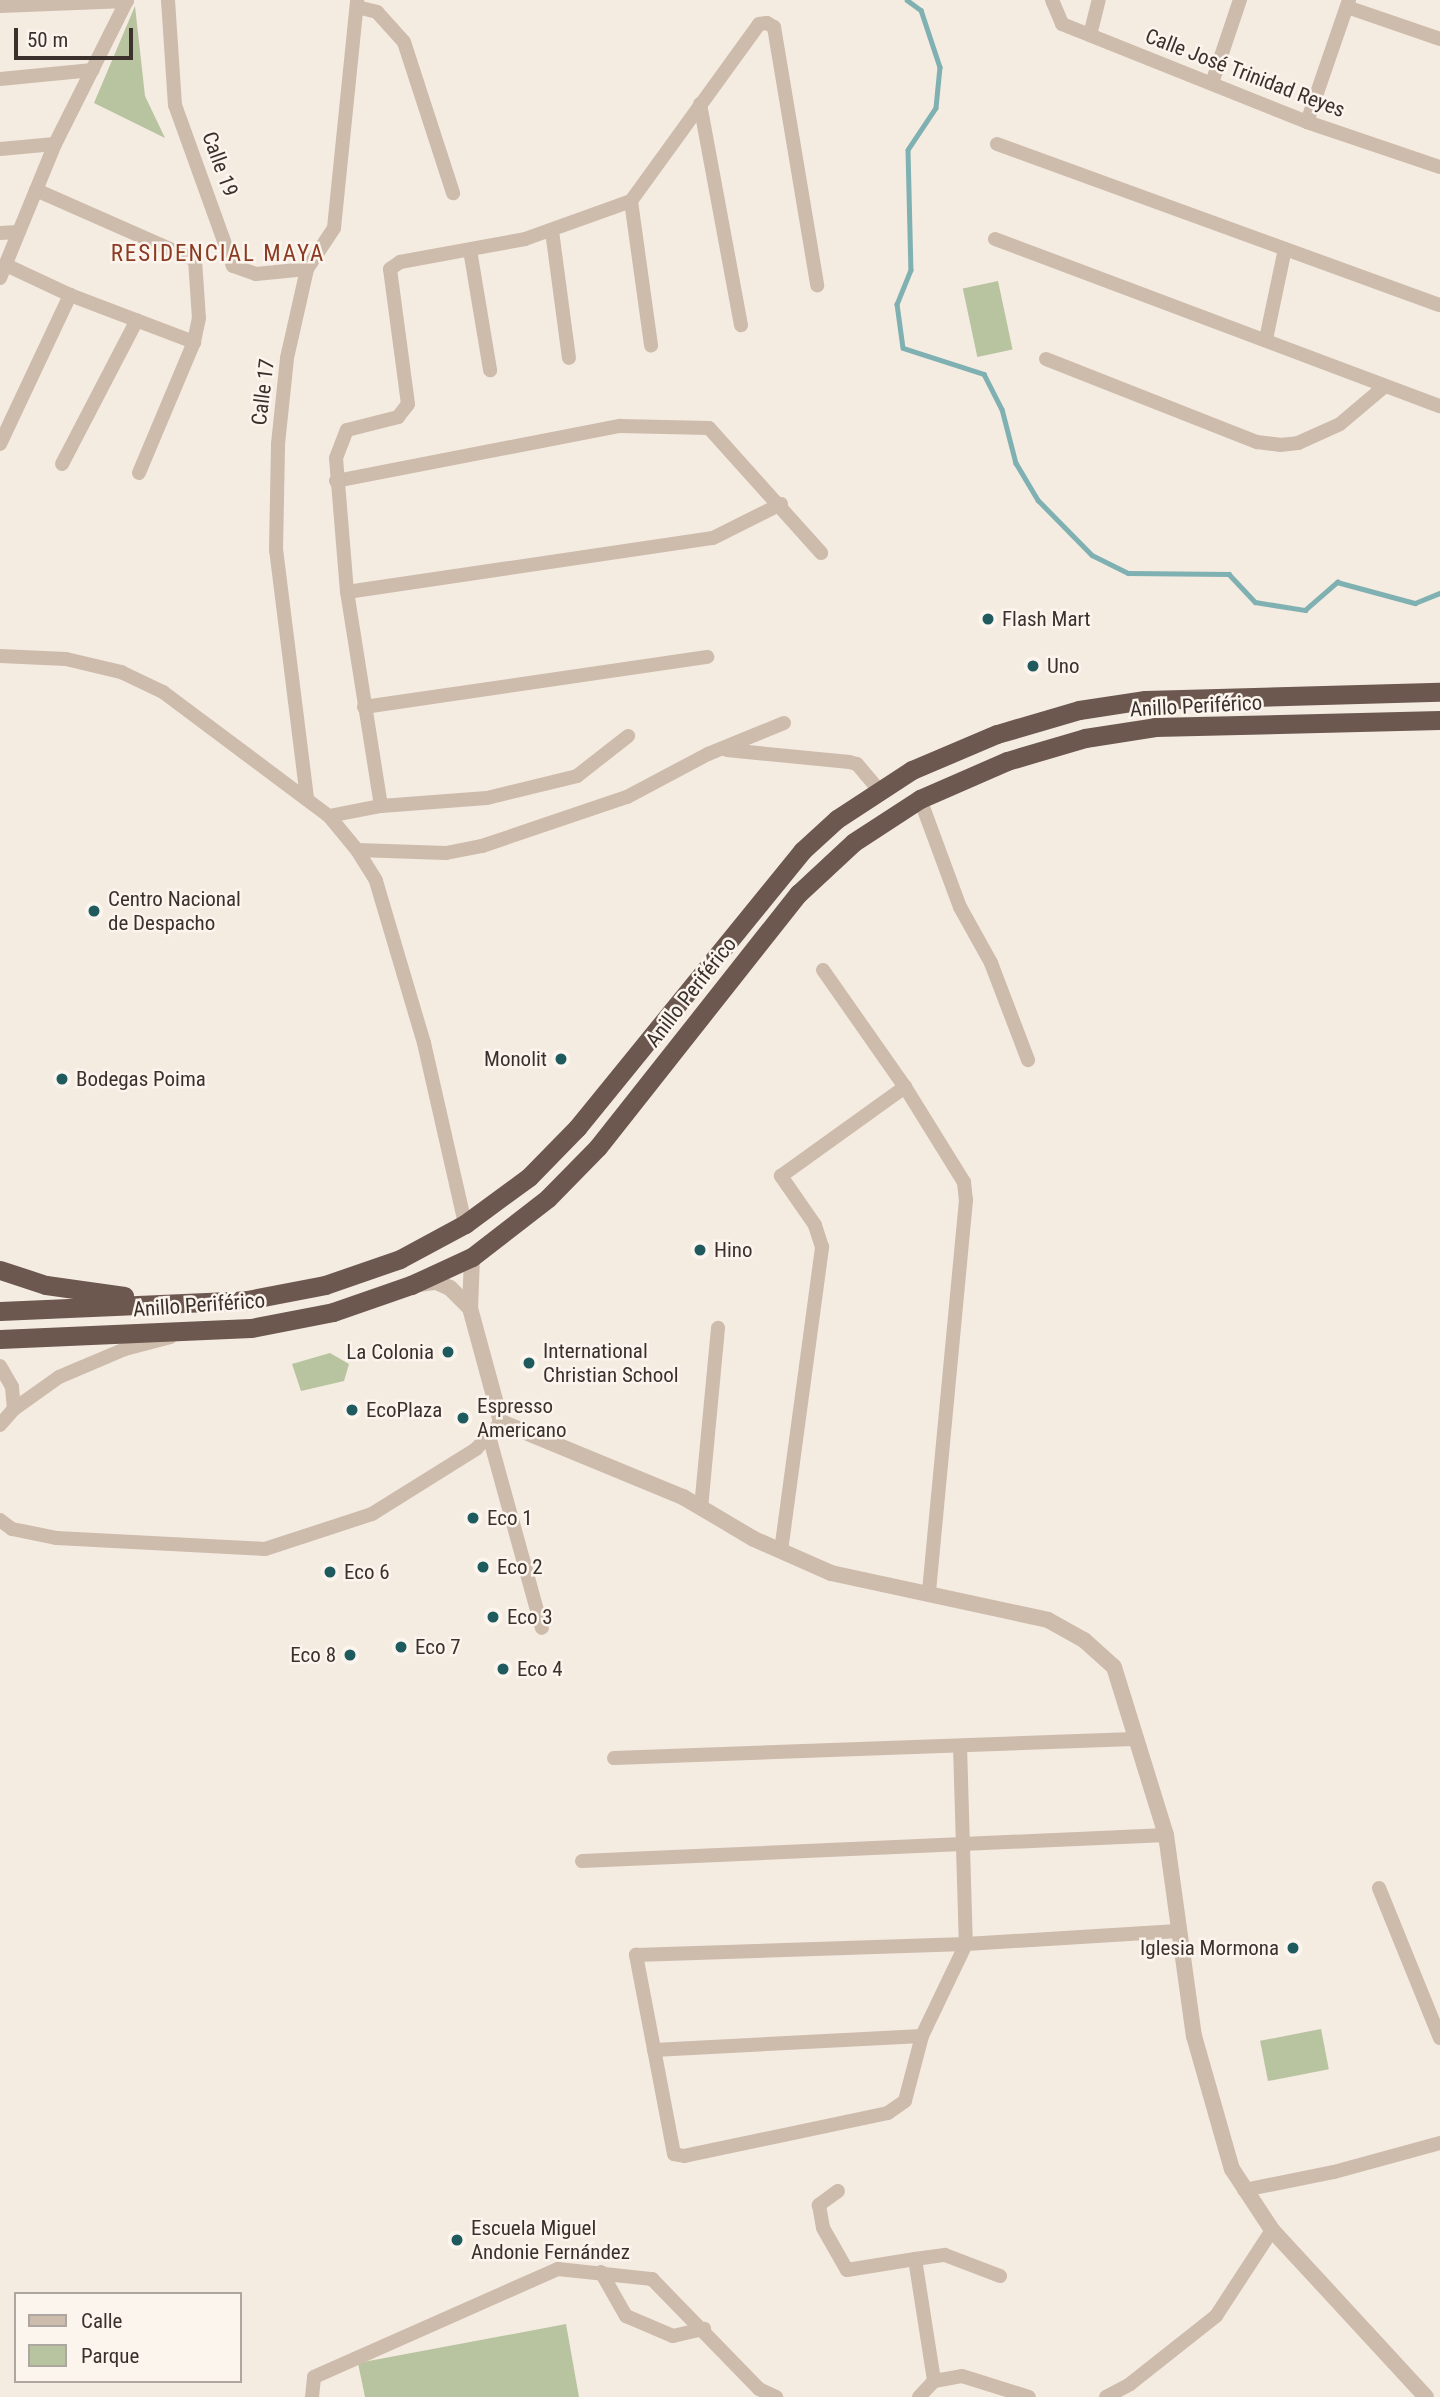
<!DOCTYPE html>
<html>
<head>
<meta charset="utf-8">
<style>
	body { margin:0 }
	#map { position:relative; width:1440px; height:2397px; overflow:hidden; background:#f4ebe1; font-family:"Roboto Condensed",sans-serif }
	div>[style] { position:absolute }
	[style*='--x'] { left:calc(var(--x)*1px); top:calc(var(--y)*1px); width:calc(var(--w)*1px); rotate:calc(var(--a)*1deg) }
	.green>* { inset:0; background:#b8c4a0; transform-origin:0 0 }
	.stream>* { height:4.5px; margin:-2.25px; padding:0 2.25px; transform-origin:2.25px; border-radius:2.25px; background:#7fb0b2 }
	.minor>* { height:14px; margin:-7px; padding:0 7px; transform-origin:7px; border-radius:7px; background:#cdbbac }
	.tertiary>* { height:16px; margin:-8px; padding:0 8px; transform-origin:8px; border-radius:8px; background:#cdbbac }
	.trunk>* { height:19px; margin:-9.5px; padding:0 9.5px; transform-origin:9.5px; border-radius:9.5px; background:#6c584f }
	.dots>* { width:19px; height:19px; translate:-50% -50%; box-sizing:border-box; border:4px solid #fbf5ee; border-radius:50% }
	span { translate:-50% -50%; white-space:nowrap; text-align:center; line-height:1.15; -webkit-text-stroke:5px #fbf5ee; paint-order:stroke }
	.street-label { font-size:21px; color:#3b302b }
	.poi-label { font-size:21px; color:#3b302b }
	.left { translate:0 -50%; text-align:left }
	.right { translate:-100% -50%; text-align:right }
	.neighbourhood-label { font-size:23px; color:#8c3b22; letter-spacing:2px }
	.legend { position:absolute; left:14px; top:2292px; width:228px; height:91px; box-sizing:border-box; background:#fbf5ee; border:2px solid #aea6a0; margin:0; padding:9px 12px; list-style:none; font-size:21px; color:#3b302b }
	.legend li { display:flex; align-items:center; gap:14px; height:35px }
	.legend b { width:35px; border:2px solid #aea6a0 }
	.scale { position:absolute; left:14px; top:28px; width:119px; height:32px; box-sizing:border-box; border:4px solid #3b302b; border-top:0; padding-left:9px; font-size:21px; line-height:24px; white-space:nowrap; color:#3b302b; -webkit-text-stroke:5px #fbf5ee; paint-order:stroke }
</style>
</head>
<body>
<div id="map">
	<div class="green">
		<div style="clip-path:polygon(135px 6px,145px 96px,165px 138px,94px 103px)"></div>
		<div style="left:998px;top:281px;width:70px;height:36px;rotate:78deg"></div>
		<div style="clip-path:polygon(330px 1353px,349px 1364px,344px 1381px,301px 1391px,292px 1364px)"></div>
		<div style="left:1321px;top:2029px;width:41px;height:62px;rotate:79deg"></div>
		<div style="clip-path:polygon(566px 2324px,579px 2397px,365px 2397px,358px 2363px)"></div>
	</div>
	<div class="stream">
		<div style="--x:907;--y:0;--w:17;--a:36"></div>
		<div style="--x:921;--y:10;--w:60;--a:71.6"></div>
		<div style="--x:940;--y:67;--w:41;--a:95.6"></div>
		<div style="--x:936;--y:108;--w:50;--a:123.7"></div>
		<div style="--x:908;--y:150;--w:120;--a:88.6"></div>
		<div style="--x:911;--y:270;--w:37;--a:112"></div>
		<div style="--x:897;--y:304;--w:44;--a:82.2"></div>
		<div style="--x:903;--y:348;--w:85;--a:17.8"></div>
		<div style="--x:984;--y:374;--w:39;--a:63"></div>
		<div style="--x:1002;--y:409;--w:56;--a:75.5"></div>
		<div style="--x:1016;--y:463;--w:43;--a:59.3"></div>
		<div style="--x:1038;--y:500;--w:77;--a:45.5"></div>
		<div style="--x:1092;--y:555;--w:40;--a:26.6"></div>
		<div style="--x:1128;--y:573;--w:101;--a:0.6"></div>
		<div style="--x:1229;--y:574;--w:38;--a:47"></div>
		<div style="--x:1255;--y:602;--w:51;--a:9.1"></div>
		<div style="--x:1305;--y:610;--w:43;--a:-41.2"></div>
		<div style="--x:1337;--y:582;--w:81;--a:15.1"></div>
		<div style="--x:1415;--y:603;--w:27;--a:-22"></div>
	</div>
	<div class="minor">
		<div style="--x:168;--y:0;--w:105;--a:86.2"></div>
		<div style="--x:175;--y:105;--w:171;--a:70.2"></div>
		<div style="--x:233;--y:266;--w:24;--a:19"></div>
		<div style="--x:256;--y:274;--w:51;--a:-5.6"></div>
		<div style="--x:1052;--y:0;--w:26;--a:67"></div>
		<div style="--x:1062;--y:24;--w:264;--a:21.8"></div>
		<div style="--x:1307;--y:122;--w:140;--a:18.7"></div>
		<div style="--x:0;--y:6;--w:127;--a:-2.3"></div>
		<div style="--x:357;--y:7;--w:21;--a:14"></div>
		<div style="--x:377;--y:12;--w:40;--a:48"></div>
		<div style="--x:404;--y:42;--w:159;--a:72"></div>
		<div style="--x:1347;--y:7;--w:98;--a:19"></div>
		<div style="--x:1090;--y:35;--w:36;--a:-76"></div>
		<div style="--x:0;--y:79;--w:93;--a:-5.5"></div>
		<div style="--x:1212;--y:83;--w:88;--a:-71.4"></div>
		<div style="--x:700;--y:104;--w:225;--a:79.5"></div>
		<div style="--x:1307;--y:122;--w:129;--a:-71"></div>
		<div style="--x:997;--y:144;--w:471;--a:20"></div>
		<div style="--x:0;--y:149;--w:55;--a:-5.2"></div>
		<div style="--x:36;--y:190;--w:174;--a:23.8"></div>
		<div style="--x:195;--y:260;--w:58;--a:86.1"></div>
		<div style="--x:199;--y:318;--w:25;--a:102"></div>
		<div style="--x:194;--y:342;--w:142;--a:112.8"></div>
		<div style="--x:631;--y:201;--w:146;--a:82.1"></div>
		<div style="--x:552;--y:231;--w:128;--a:82.4"></div>
		<div style="--x:0;--y:233;--w:18;--a:-3"></div>
		<div style="--x:995;--y:239;--w:475;--a:20.6"></div>
		<div style="--x:470;--y:250;--w:122;--a:80.5"></div>
		<div style="--x:6;--y:265;--w:71;--a:25.1"></div>
		<div style="--x:70;--y:295;--w:133;--a:20.8"></div>
		<div style="--x:0;--y:278;--w:145;--a:-67.7"></div>
		<div style="--x:55;--y:144;--w:161;--a:-63.4"></div>
		<div style="--x:1266;--y:339;--w:92;--a:-78.1"></div>
		<div style="--x:1046;--y:359;--w:227;--a:21.5"></div>
		<div style="--x:1257;--y:442;--w:23;--a:7"></div>
		<div style="--x:1280;--y:445;--w:18;--a:-6"></div>
		<div style="--x:1298;--y:443;--w:46;--a:-24.3"></div>
		<div style="--x:1340;--y:424;--w:59;--a:-40.2"></div>
		<div style="--x:0;--y:444;--w:165;--a:-64.8"></div>
		<div style="--x:62;--y:464;--w:162;--a:-62.5"></div>
		<div style="--x:336;--y:481;--w:289;--a:-11"></div>
		<div style="--x:620;--y:426;--w:89;--a:1.3"></div>
		<div style="--x:709;--y:428;--w:168;--a:48.1"></div>
		<div style="--x:347;--y:592;--w:370;--a:-8.4"></div>
		<div style="--x:713;--y:538;--w:76;--a:-26.6"></div>
		<div style="--x:0;--y:656;--w:66;--a:2.6"></div>
		<div style="--x:66;--y:659;--w:57;--a:13.3"></div>
		<div style="--x:121;--y:672;--w:47;--a:25.5"></div>
		<div style="--x:163;--y:692;--w:207;--a:36.8"></div>
		<div style="--x:329;--y:816;--w:44;--a:50.5"></div>
		<div style="--x:357;--y:850;--w:36;--a:58"></div>
		<div style="--x:376;--y:881;--w:169;--a:73.5"></div>
		<div style="--x:424;--y:1043;--w:186;--a:77.2"></div>
		<div style="--x:364;--y:707;--w:347;--a:-8.3"></div>
		<div style="--x:727;--y:750;--w:123;--a:5.6"></div>
		<div style="--x:849;--y:762;--w:8;--a:14"></div>
		<div style="--x:857;--y:764;--w:35;--a:50"></div>
		<div style="--x:307;--y:798;--w:250;--a:-97.1"></div>
		<div style="--x:276;--y:550;--w:106;--a:-88.9"></div>
		<div style="--x:278;--y:444;--w:86;--a:-84"></div>
		<div style="--x:287;--y:358;--w:91;--a:-77.3"></div>
		<div style="--x:307;--y:269;--w:49;--a:-56.6"></div>
		<div style="--x:334;--y:228;--w:229;--a:-84.2"></div>
		<div style="--x:920;--y:799;--w:115;--a:69.7"></div>
		<div style="--x:960;--y:907;--w:64;--a:61"></div>
		<div style="--x:991;--y:963;--w:104;--a:69.1"></div>
		<div style="--x:381;--y:806;--w:217;--a:-99"></div>
		<div style="--x:347;--y:592;--w:134;--a:-94.7"></div>
		<div style="--x:336;--y:458;--w:30;--a:-69"></div>
		<div style="--x:347;--y:430;--w:53;--a:-14.3"></div>
		<div style="--x:398;--y:417;--w:16;--a:-52"></div>
		<div style="--x:408;--y:404;--w:136;--a:-97.6"></div>
		<div style="--x:390;--y:269;--w:12;--a:-35"></div>
		<div style="--x:400;--y:262;--w:127;--a:-10.4"></div>
		<div style="--x:525;--y:239;--w:113;--a:-19.7"></div>
		<div style="--x:631;--y:201;--w:218;--a:-54.1"></div>
		<div style="--x:759;--y:24;--w:8;--a:-7"></div>
		<div style="--x:767;--y:23;--w:8;--a:30"></div>
		<div style="--x:774;--y:27;--w:262;--a:80.5"></div>
		<div style="--x:329;--y:816;--w:53;--a:-10.9"></div>
		<div style="--x:381;--y:806;--w:106;--a:-4.3"></div>
		<div style="--x:487;--y:798;--w:93;--a:-13.7"></div>
		<div style="--x:577;--y:776;--w:65;--a:-38.1"></div>
		<div style="--x:357;--y:850;--w:89;--a:1.9"></div>
		<div style="--x:446;--y:853;--w:37;--a:-11"></div>
		<div style="--x:482;--y:846;--w:153;--a:-18.7"></div>
		<div style="--x:627;--y:797;--w:92;--a:-28"></div>
		<div style="--x:708;--y:754;--w:82;--a:-22.2"></div>
		<div style="--x:823;--y:970;--w:143;--a:55"></div>
		<div style="--x:905;--y:1087;--w:112;--a:58.2"></div>
		<div style="--x:964;--y:1182;--w:18;--a:84"></div>
		<div style="--x:966;--y:1200;--w:393;--a:95.4"></div>
		<div style="--x:0;--y:1366;--w:24;--a:60"></div>
		<div style="--x:12;--y:1387;--w:22;--a:85"></div>
		<div style="--x:0;--y:1425;--w:21;--a:-49"></div>
		<div style="--x:14;--y:1409;--w:55;--a:-35.4"></div>
		<div style="--x:59;--y:1377;--w:72;--a:-23"></div>
		<div style="--x:125;--y:1349;--w:47;--a:-14.9"></div>
		<div style="--x:489;--y:1436;--w:199;--a:74.6"></div>
		<div style="--x:701;--y:1508;--w:181;--a:-84.6"></div>
		<div style="--x:0;--y:1520;--w:15;--a:37"></div>
		<div style="--x:12;--y:1529;--w:46;--a:11.3"></div>
		<div style="--x:57;--y:1538;--w:208;--a:3"></div>
		<div style="--x:265;--y:1549;--w:113;--a:-18.1"></div>
		<div style="--x:372;--y:1514;--w:123;--a:-32"></div>
		<div style="--x:476;--y:1449;--w:37;--a:-47"></div>
		<div style="--x:781;--y:1551;--w:307;--a:-82.3"></div>
		<div style="--x:822;--y:1247;--w:23;--a:-108"></div>
		<div style="--x:815;--y:1225;--w:60;--a:-124.8"></div>
		<div style="--x:781;--y:1176;--w:153;--a:-35.7"></div>
		<div style="--x:960;--y:1746;--w:198;--a:88.3"></div>
		<div style="--x:966;--y:1944;--w:102;--a:115.6"></div>
		<div style="--x:922;--y:2036;--w:67;--a:104.7"></div>
		<div style="--x:905;--y:2101;--w:21;--a:145"></div>
		<div style="--x:888;--y:2113;--w:208;--a:168.1"></div>
		<div style="--x:684;--y:2156;--w:10;--a:-169"></div>
		<div style="--x:674;--y:2154;--w:203;--a:-100.8"></div>
		<div style="--x:636;--y:1955;--w:330;--a:-1.9"></div>
		<div style="--x:966;--y:1944;--w:212;--a:-3.5"></div>
		<div style="--x:614;--y:1758;--w:520;--a:-2.09"></div>
		<div style="--x:582;--y:1861;--w:585;--a:-2.55"></div>
		<div style="--x:1379;--y:1888;--w:162;--a:67.9"></div>
		<div style="--x:654;--y:2050;--w:268;--a:-3"></div>
		<div style="--x:1244;--y:2190;--w:92;--a:-11.3"></div>
		<div style="--x:1334;--y:2172;--w:110;--a:-15.3"></div>
		<div style="--x:838;--y:2191;--w:24;--a:144"></div>
		<div style="--x:819;--y:2205;--w:23;--a:80"></div>
		<div style="--x:823;--y:2228;--w:48;--a:60.3"></div>
		<div style="--x:847;--y:2270;--w:69;--a:-9.2"></div>
		<div style="--x:915;--y:2259;--w:123;--a:81.1"></div>
		<div style="--x:915;--y:2259;--w:30;--a:-8"></div>
		<div style="--x:945;--y:2255;--w:59;--a:20.9"></div>
		<div style="--x:601;--y:2272;--w:51;--a:60.4"></div>
		<div style="--x:626;--y:2316;--w:51;--a:23.1"></div>
		<div style="--x:673;--y:2336;--w:32;--a:-13"></div>
		<div style="--x:312;--y:2397;--w:20;--a:-84"></div>
		<div style="--x:314;--y:2377;--w:267;--a:-23.9"></div>
		<div style="--x:558;--y:2269;--w:95;--a:6.1"></div>
		<div style="--x:652;--y:2279;--w:153;--a:45.8"></div>
		<div style="--x:759;--y:2389;--w:19;--a:25"></div>
		<div style="--x:919;--y:2397;--w:22;--a:-47"></div>
		<div style="--x:934;--y:2381;--w:28;--a:-10"></div>
		<div style="--x:962;--y:2376;--w:70;--a:17.4"></div>
		<div style="--x:1106;--y:2397;--w:27;--a:-28"></div>
		<div style="--x:1130;--y:2384;--w:110;--a:-38.3"></div>
		<div style="--x:1216;--y:2316;--w:103;--a:-56.9"></div>
	</div>
	<div class="tertiary">
		<div style="--x:472;--y:1257;--w:51;--a:92.2"></div>
		<div style="--x:470;--y:1308;--w:118;--a:74.8"></div>
		<div style="--x:501;--y:1422;--w:197;--a:22.4"></div>
		<div style="--x:683;--y:1497;--w:82;--a:30.6"></div>
		<div style="--x:754;--y:1539;--w:84;--a:23.8"></div>
		<div style="--x:831;--y:1573;--w:222;--a:12.2"></div>
		<div style="--x:1048;--y:1620;--w:41;--a:29.1"></div>
		<div style="--x:1084;--y:1640;--w:40;--a:42"></div>
		<div style="--x:1114;--y:1667;--w:176;--a:72.8"></div>
		<div style="--x:1166;--y:1835;--w:203;--a:82.1"></div>
		<div style="--x:1194;--y:2036;--w:138;--a:74.1"></div>
		<div style="--x:1232;--y:2169;--w:73;--a:56.7"></div>
		<div style="--x:1272;--y:2230;--w:227;--a:47.3"></div>
		<div style="--x:419;--y:1284;--w:17;--a:-7"></div>
		<div style="--x:436;--y:1282;--w:15;--a:23"></div>
		<div style="--x:450;--y:1288;--w:28;--a:45"></div>
	</div>
	<div class="trunk">
		<div style="--x:0;--y:1270;--w:48;--a:18.1"></div>
		<div style="--x:46;--y:1285;--w:79;--a:8"></div>
		<div style="--x:0;--y:1311;--w:247;--a:-2.5"></div>
		<div style="--x:247;--y:1300;--w:79;--a:-10.9"></div>
		<div style="--x:325;--y:1285;--w:79;--a:-19.1"></div>
		<div style="--x:400;--y:1259;--w:74;--a:-28.3"></div>
		<div style="--x:465;--y:1224;--w:79;--a:-36.3"></div>
		<div style="--x:529;--y:1177;--w:69;--a:-45.6"></div>
		<div style="--x:577;--y:1128;--w:357;--a:-50.9"></div>
		<div style="--x:802;--y:851;--w:47;--a:-42.4"></div>
		<div style="--x:837;--y:819;--w:90;--a:-33.2"></div>
		<div style="--x:912;--y:770;--w:92;--a:-23"></div>
		<div style="--x:997;--y:734;--w:85;--a:-16.3"></div>
		<div style="--x:1079;--y:710;--w:67;--a:-8.6"></div>
		<div style="--x:1145;--y:700;--w:295;--a:-1.6"></div>
		<div style="--x:0;--y:1339;--w:251;--a:-2.5"></div>
		<div style="--x:251;--y:1328;--w:84;--a:-11"></div>
		<div style="--x:333;--y:1312;--w:83;--a:-19.1"></div>
		<div style="--x:411;--y:1285;--w:67;--a:-24.7"></div>
		<div style="--x:472;--y:1257;--w:96;--a:-37.8"></div>
		<div style="--x:548;--y:1198;--w:71;--a:-45.6"></div>
		<div style="--x:598;--y:1147;--w:323;--a:-51.7"></div>
		<div style="--x:798;--y:894;--w:76;--a:-42.9"></div>
		<div style="--x:854;--y:842;--w:79;--a:-33.1"></div>
		<div style="--x:920;--y:799;--w:95;--a:-23.6"></div>
		<div style="--x:1007;--y:761;--w:81;--a:-16.4"></div>
		<div style="--x:1085;--y:738;--w:71;--a:-8.9"></div>
		<div style="--x:1155;--y:727;--w:285;--a:-1.4"></div>
	</div>
	<div class="dots">
		<div style="left:988px;top:619px;background:#1f5a5e"></div>
		<div style="left:1033px;top:666px;background:#1f5a5e"></div>
		<div style="left:94px;top:911px;background:#1f5a5e"></div>
		<div style="left:561px;top:1059px;background:#1f5a5e"></div>
		<div style="left:62px;top:1079px;background:#1f5a5e"></div>
		<div style="left:700px;top:1250px;background:#1f5a5e"></div>
		<div style="left:448px;top:1352px;background:#1f5a5e"></div>
		<div style="left:529px;top:1363px;background:#1f5a5e"></div>
		<div style="left:352px;top:1410px;background:#1f5a5e"></div>
		<div style="left:463px;top:1418px;background:#1f5a5e"></div>
		<div style="left:473px;top:1518px;background:#1f5a5e"></div>
		<div style="left:483px;top:1567px;background:#1f5a5e"></div>
		<div style="left:330px;top:1572px;background:#1f5a5e"></div>
		<div style="left:493px;top:1617px;background:#1f5a5e"></div>
		<div style="left:401px;top:1647px;background:#1f5a5e"></div>
		<div style="left:350px;top:1655px;background:#1f5a5e"></div>
		<div style="left:503px;top:1669px;background:#1f5a5e"></div>
		<div style="left:1293px;top:1948px;background:#1f5a5e"></div>
		<div style="left:457px;top:2240px;background:#1f5a5e"></div>
	</div>
	<div class="street-label">
		<span style="left:1245px;top:73px;rotate:21deg">Calle José Trinidad Reyes</span>
		<span style="left:220px;top:164px;rotate:70deg">Calle 19</span>
		<span style="left:263px;top:392px;rotate:-83deg">Calle 17</span>
		<span style="left:1196px;top:706px;rotate:-3deg">Anillo Periférico</span>
		<span style="left:691px;top:992px;rotate:-52deg">Anillo Periférico</span>
		<span style="left:199px;top:1305px;rotate:-4deg">Anillo Periférico</span>
	</div>
	<div class="poi-label">
		<span class="left" style="left:1002px;top:619px">Flash Mart</span>
		<span class="left" style="left:1047px;top:666px">Uno</span>
		<span class="left" style="left:108px;top:911px">Centro Nacional<br>de Despacho</span>
		<span class="right" style="left:547px;top:1059px">Monolit</span>
		<span class="left" style="left:76px;top:1079px">Bodegas Poima</span>
		<span class="left" style="left:714px;top:1250px">Hino</span>
		<span class="left" style="left:543px;top:1363px">International<br>Christian School</span>
		<span class="right" style="left:434px;top:1352px">La Colonia</span>
		<span class="left" style="left:477px;top:1418px">Espresso<br>Americano</span>
		<span class="left" style="left:366px;top:1410px">EcoPlaza</span>
		<span class="left" style="left:487px;top:1518px">Eco 1</span>
		<span class="left" style="left:497px;top:1567px">Eco 2</span>
		<span class="left" style="left:344px;top:1572px">Eco 6</span>
		<span class="left" style="left:507px;top:1617px">Eco 3</span>
		<span class="left" style="left:415px;top:1647px">Eco 7</span>
		<span class="right" style="left:336px;top:1655px">Eco 8</span>
		<span class="left" style="left:517px;top:1669px">Eco 4</span>
		<span class="right" style="left:1279px;top:1948px">Iglesia Mormona</span>
		<span class="left" style="left:471px;top:2240px">Escuela Miguel<br>Andonie Fernández</span>
	</div>
	<div class="neighbourhood-label">
		<span style="left:218px;top:254px">RESIDENCIAL MAYA</span>
	</div>
	<ul class="legend">
	<li><b style="height:9px;background:#cdbbac"></b>Calle</li>
	<li><b style="height:19px;background:#b8c4a0"></b>Parque</li>
	</ul>
	<div class="scale">50 m</div>
</div>
</body>
</html>
